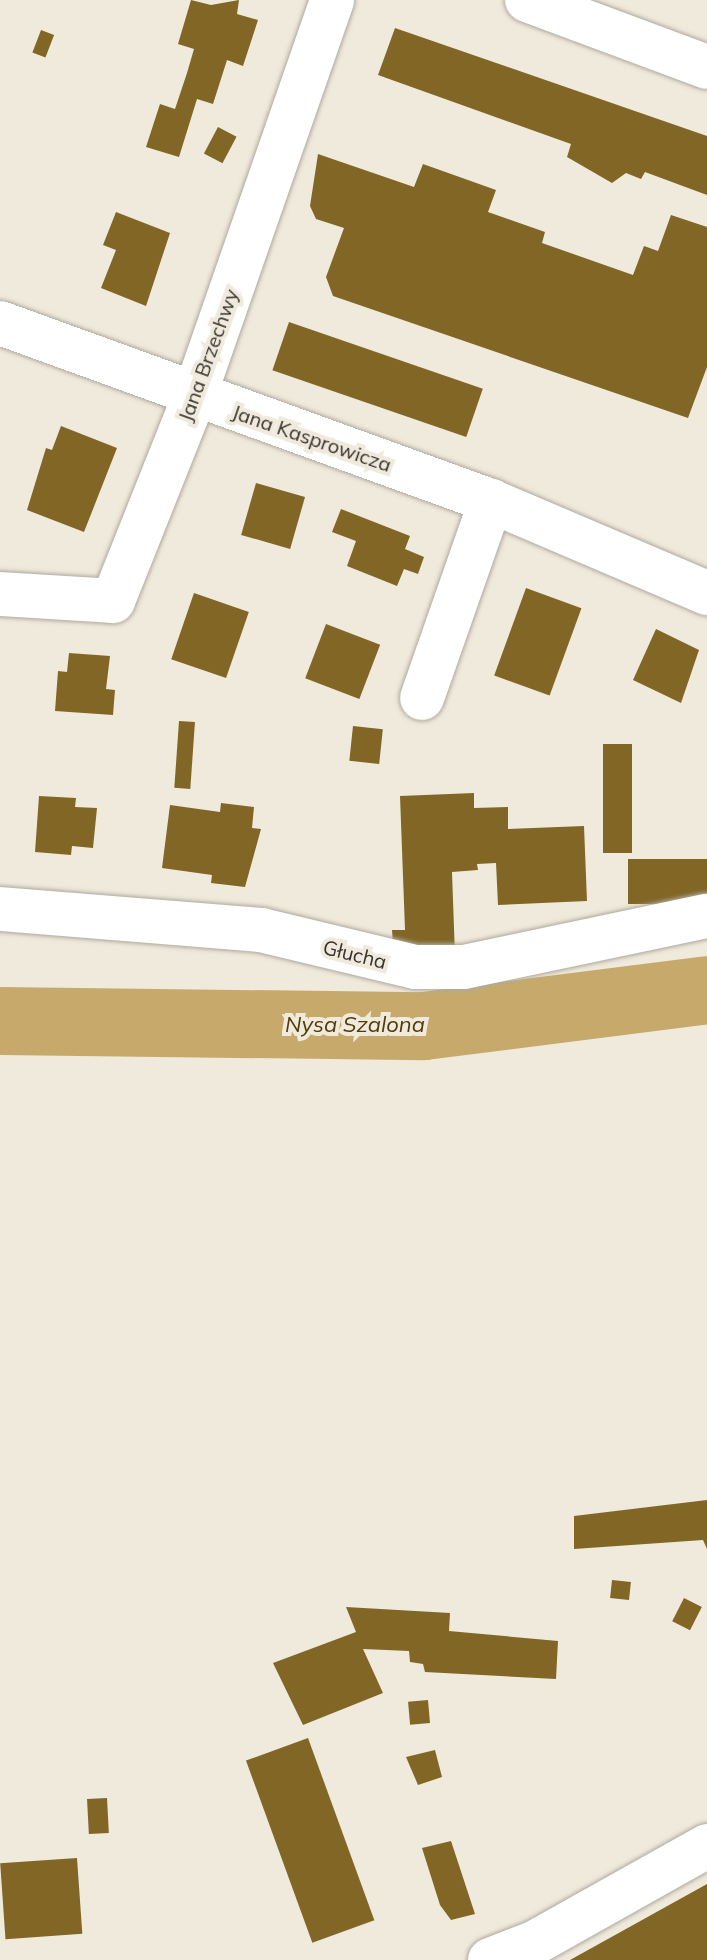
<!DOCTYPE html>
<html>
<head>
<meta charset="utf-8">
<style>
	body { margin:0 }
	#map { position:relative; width:707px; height:1960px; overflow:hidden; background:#f0eadd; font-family:Mulish,sans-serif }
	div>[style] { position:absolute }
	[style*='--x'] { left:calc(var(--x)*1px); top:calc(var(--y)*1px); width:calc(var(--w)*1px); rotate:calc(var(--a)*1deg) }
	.river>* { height:68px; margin:-34px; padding:0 34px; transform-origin:34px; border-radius:34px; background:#c7aa6b }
	.building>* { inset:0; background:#816626; transform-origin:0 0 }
	.roads { filter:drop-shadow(0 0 2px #afa99d) drop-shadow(0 0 2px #afa99d) }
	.minor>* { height:44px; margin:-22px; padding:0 22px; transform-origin:22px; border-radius:22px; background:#fff }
	.tertiary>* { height:44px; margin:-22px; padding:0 22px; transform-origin:22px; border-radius:22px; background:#fff }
	.secondary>* { height:44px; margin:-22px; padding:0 22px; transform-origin:22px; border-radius:22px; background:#fff }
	span { translate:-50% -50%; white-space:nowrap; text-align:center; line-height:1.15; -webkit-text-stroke:8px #f0eadd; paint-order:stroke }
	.street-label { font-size:20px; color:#35332e }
	.water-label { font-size:22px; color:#513c08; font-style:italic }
</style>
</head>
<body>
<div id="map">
	<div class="river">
		<div style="--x:0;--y:1021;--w:424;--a:0.7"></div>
		<div style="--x:424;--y:1026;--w:285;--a:-7.2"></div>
	</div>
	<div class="building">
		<div style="clip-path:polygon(191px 0,211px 5px,239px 0,237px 14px,258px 20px,243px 66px,227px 60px,213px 104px,197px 99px,179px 157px,146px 147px,160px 104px,175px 109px,187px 73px,194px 49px,178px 44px)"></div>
		<div style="clip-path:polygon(395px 28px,707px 136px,707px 195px,645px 172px,641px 179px,626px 173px,612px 183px,567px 157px,571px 144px,378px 75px)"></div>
		<div style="left:41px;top:30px;width:14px;height:24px;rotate:21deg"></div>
		<div style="left:218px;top:127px;width:21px;height:30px;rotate:28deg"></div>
		<div style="clip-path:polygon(318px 154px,414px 187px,423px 164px,496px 190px,488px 212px,545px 232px,542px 243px,633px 275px,644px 246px,658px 251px,671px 215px,707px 227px,707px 367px,688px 418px,333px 296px,326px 277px,344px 228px,316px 219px,310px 206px)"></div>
		<div style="clip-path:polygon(116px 212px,170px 233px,146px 306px,101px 288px,116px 250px,103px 245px)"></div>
		<div style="left:289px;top:322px;width:205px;height:51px;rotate:19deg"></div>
		<div style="clip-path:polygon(61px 426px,117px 448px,84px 532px,27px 510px,46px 448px,52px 450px)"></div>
		<div style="left:256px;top:483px;width:51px;height:54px;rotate:16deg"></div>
		<div style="clip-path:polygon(341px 509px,410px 536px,405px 549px,424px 557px,418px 574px,404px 569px,397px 586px,347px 566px,356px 541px,332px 532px)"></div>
		<div style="left:526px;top:588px;width:59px;height:93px;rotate:20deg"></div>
		<div style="left:194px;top:593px;width:58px;height:70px;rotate:19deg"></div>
		<div style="left:326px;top:624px;width:58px;height:58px;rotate:21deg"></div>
		<div style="clip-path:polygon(656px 629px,699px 650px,681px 703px,633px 680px)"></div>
		<div style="clip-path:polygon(69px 653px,110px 656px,106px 689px,115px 690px,113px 715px,55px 711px,58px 671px,67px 672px)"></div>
		<div style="left:179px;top:721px;width:16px;height:67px;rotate:4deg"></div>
		<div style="left:353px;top:726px;width:30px;height:35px;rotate:6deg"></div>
		<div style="left:603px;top:744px;width:29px;height:109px"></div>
		<div style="clip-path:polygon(474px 793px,474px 808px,508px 807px,508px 829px,584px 826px,587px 901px,498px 905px,496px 863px,477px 864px,478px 870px,452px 872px,455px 956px,394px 958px,392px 930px,405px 930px,400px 796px)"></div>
		<div style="clip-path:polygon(39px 796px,76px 798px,75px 807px,97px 808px,93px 848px,72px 846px,71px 855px,35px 852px)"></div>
		<div style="clip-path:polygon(221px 803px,254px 807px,252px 828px,261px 829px,245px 887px,211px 883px,212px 875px,162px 868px,170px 805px,220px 812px)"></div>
		<div style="left:707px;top:859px;width:45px;height:79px;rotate:90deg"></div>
		<div style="clip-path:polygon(707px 1500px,707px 1549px,703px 1540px,574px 1549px,574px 1516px)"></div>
		<div style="left:612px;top:1580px;width:19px;height:18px;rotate:6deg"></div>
		<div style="left:684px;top:1598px;width:20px;height:26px;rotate:27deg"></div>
		<div style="clip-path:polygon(346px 1607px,450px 1613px,449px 1631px,558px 1641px,556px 1679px,425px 1672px,423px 1664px,410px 1662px,409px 1651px,363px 1649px,383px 1693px,303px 1725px,273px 1663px,356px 1632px)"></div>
		<div style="left:428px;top:1700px;width:23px;height:20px;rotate:85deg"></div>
		<div style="left:308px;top:1738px;width:194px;height:66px;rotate:70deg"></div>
		<div style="clip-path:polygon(435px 1750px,442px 1777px,418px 1785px,406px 1757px)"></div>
		<div style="left:107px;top:1798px;width:35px;height:20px;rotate:87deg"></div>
		<div style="clip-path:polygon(451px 1841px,475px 1914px,451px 1920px,440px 1905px,422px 1848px)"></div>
		<div style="left:77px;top:1858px;width:76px;height:77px;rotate:86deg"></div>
		<div style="clip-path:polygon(707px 1884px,707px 1960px,570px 1960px)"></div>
	</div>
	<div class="roads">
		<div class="minor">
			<div style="--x:0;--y:323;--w:522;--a:19.93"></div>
			<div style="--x:491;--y:501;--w:235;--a:23.1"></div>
			<div style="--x:0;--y:594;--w:113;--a:3.5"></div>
			<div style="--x:113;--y:601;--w:219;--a:-68.3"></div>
			<div style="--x:194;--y:397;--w:420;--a:-70.8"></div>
			<div style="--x:422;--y:698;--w:209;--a:-70.7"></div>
			<div style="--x:0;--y:909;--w:262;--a:4.6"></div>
			<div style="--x:261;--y:930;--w:158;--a:13.5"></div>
			<div style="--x:415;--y:967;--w:49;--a:0"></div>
			<div style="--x:464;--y:967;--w:248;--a:-11.9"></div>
		</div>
		<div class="tertiary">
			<div style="--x:490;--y:1960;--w:49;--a:-21.4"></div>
			<div style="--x:536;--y:1942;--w:196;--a:-29.3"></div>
		</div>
		<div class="secondary">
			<div style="--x:527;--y:0;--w:192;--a:20.4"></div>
		</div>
	</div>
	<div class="street-label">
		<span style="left:208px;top:355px;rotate:-70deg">Jana Brzechwy</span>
		<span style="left:312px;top:438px;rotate:19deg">Jana Kasprowicza</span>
		<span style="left:355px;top:954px;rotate:14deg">Głucha</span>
	</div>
	<div class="water-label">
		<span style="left:355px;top:1025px">Nysa Szalona</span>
	</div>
</div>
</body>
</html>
